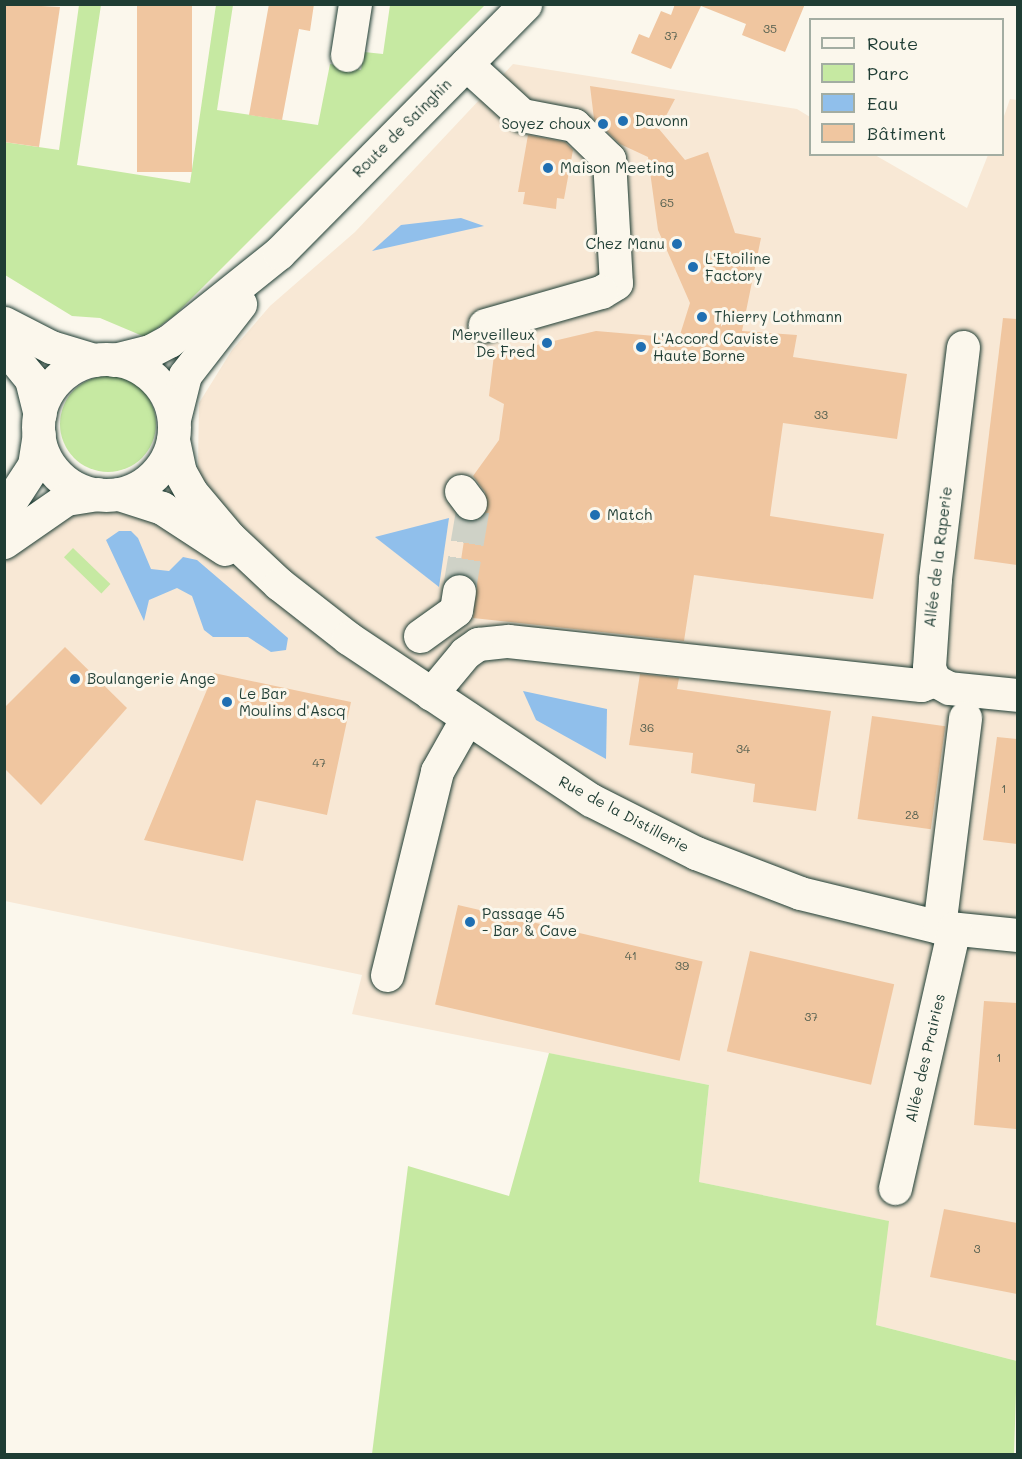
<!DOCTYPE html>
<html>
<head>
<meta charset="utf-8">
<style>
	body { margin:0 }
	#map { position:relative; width:1022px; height:1459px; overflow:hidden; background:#fbf7ec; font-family:Mali,sans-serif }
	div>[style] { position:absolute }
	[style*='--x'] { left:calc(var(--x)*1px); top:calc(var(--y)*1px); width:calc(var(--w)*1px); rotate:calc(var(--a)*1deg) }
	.built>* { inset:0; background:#f8e8d5 }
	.green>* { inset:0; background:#c6e9a2; transform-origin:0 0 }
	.round { border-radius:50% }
	.water>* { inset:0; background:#90bfeb }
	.building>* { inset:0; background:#f0c6a0; transform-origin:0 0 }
	.minor-tunnel>* { height:33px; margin-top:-16.5px; transform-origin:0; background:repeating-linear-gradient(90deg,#cfd2c7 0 33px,transparent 0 49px) }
	.roads { filter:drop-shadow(0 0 2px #1f3d34) drop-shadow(0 0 2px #1f3d34) }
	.minor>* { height:33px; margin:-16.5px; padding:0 16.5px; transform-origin:16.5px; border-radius:16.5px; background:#fbf7ec }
	.minor>.ring { margin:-16.5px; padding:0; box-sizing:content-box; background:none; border:33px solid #fbf7ec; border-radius:50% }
	.dots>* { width:16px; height:16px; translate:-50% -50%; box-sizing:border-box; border:3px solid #fbf7ec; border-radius:50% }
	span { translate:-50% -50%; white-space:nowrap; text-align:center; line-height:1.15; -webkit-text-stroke:6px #fbf7ec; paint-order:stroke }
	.number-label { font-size:12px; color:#535f4f }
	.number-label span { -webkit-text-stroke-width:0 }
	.poi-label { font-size:15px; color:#1f3d34 }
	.left { translate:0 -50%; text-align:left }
	.right { translate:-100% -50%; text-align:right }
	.street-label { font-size:15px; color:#1f3d34 }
	.frame { position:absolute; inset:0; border:6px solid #1f3d34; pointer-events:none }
	.legend { position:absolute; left:809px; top:18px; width:195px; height:138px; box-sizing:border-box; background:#fbf7ec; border:2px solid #a3ada2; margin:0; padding:8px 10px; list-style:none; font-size:18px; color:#1f3d34 }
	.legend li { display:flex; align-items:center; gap:12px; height:30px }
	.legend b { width:30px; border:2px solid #a3ada2 }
</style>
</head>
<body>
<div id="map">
	<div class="built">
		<div style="clip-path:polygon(513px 64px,797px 109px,810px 117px,810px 154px,875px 155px,967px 208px,988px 155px,1002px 154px,1003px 119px,1010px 99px,1017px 100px,1017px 1361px,876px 1325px,888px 1221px,699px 1182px,709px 1085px,352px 1014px,362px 975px,5px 901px,4px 557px,72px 506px,130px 506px,165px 493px,198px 466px,199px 403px,232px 350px,270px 306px,355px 232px)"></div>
	</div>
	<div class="green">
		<div style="clip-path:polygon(79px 5px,101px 5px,77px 165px,190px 183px,216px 5px,233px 5px,217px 110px,318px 125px,330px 64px,361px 70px,364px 52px,383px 54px,390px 5px,485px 5px,175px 315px,145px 337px,100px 318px,72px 316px,5px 275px,4px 142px,59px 150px)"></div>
		<div class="round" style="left:60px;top:376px;width:96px;height:96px"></div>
		<div style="left:73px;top:548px;width:52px;height:13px;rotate:44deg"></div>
		<div style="clip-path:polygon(549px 1053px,709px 1085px,699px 1182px,889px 1221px,876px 1325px,1017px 1361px,1014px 1454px,372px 1454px,408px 1166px,509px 1196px)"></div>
	</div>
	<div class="water">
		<div style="clip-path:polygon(461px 218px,484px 226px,372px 251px,401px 225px)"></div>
		<div style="clip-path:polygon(449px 518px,439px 587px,375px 537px)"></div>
		<div style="clip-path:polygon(119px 531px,131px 531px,138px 538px,151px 569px,169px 571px,183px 557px,197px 560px,288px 638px,286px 650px,271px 652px,248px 637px,213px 637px,204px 630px,192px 596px,177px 588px,149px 600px,144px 621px,106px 540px)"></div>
		<div style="clip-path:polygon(523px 691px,607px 709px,606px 759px,536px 720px)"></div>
	</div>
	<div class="building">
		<div style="clip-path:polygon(4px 4px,60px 7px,39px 147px,4px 142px)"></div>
		<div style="left:137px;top:4px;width:55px;height:168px"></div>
		<div style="clip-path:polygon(269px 4px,314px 4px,310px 31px,299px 29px,282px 120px,249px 115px)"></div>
		<div style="clip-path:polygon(675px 4px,805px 4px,785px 52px,742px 35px,746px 24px,701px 6px,671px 69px,631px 53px,639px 34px,649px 38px,661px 11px,671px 15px)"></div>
		<div style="clip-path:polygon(590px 86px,675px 99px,659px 129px,685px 160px,708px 152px,735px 233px,761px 238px,742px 331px,797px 335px,793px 357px,907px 374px,897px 439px,783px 423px,770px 516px,884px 534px,873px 599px,694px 575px,684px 641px,473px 618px,477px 585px,459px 573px,467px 521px,481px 518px,487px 510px,485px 492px,473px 476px,499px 440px,504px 404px,489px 396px,494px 355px,596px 331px,679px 338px,690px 303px,658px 230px,648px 157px,620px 144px,594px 119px)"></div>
		<div style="clip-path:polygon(528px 135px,565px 142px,573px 150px,564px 199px,557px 198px,556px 209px,523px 204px,525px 192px,518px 192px)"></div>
		<div style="clip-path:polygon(1003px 318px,1017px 319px,1017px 565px,974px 559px)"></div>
		<div style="clip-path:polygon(65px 647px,127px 708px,41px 805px,4px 768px,4px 708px)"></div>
		<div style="clip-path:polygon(214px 673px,351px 702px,327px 815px,256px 800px,243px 861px,144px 840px)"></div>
		<div style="clip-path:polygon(640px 674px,679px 678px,677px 689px,831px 711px,816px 811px,753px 802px,755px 784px,691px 773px,693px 753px,629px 745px)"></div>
		<div style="left:872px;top:716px;width:74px;height:104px;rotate:8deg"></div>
		<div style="clip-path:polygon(997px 737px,1017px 739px,1017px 844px,983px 840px)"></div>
		<div style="left:458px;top:905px;width:251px;height:102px;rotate:13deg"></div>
		<div style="left:750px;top:951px;width:148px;height:103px;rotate:13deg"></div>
		<div style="clip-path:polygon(984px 1001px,1017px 1003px,1016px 1129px,974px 1125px)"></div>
		<div style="clip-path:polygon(944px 1209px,1017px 1223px,1017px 1294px,930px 1277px)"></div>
	</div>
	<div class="minor-tunnel">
		<div style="--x:459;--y:591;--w:84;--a:-80.4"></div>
		<div style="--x:473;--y:508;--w:6;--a:-121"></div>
	</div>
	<div class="roads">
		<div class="minor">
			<div style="--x:347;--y:55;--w:52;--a:-81.1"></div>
			<div style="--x:466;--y:64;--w:76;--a:42.3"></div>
			<div style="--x:522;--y:115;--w:53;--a:10.9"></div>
			<div style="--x:574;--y:125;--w:49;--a:44.2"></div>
			<div style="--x:609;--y:159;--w:124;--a:86.8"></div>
			<div style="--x:616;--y:283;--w:17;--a:149"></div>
			<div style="--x:601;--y:292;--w:121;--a:164.1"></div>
			<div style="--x:4;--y:323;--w:53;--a:27.1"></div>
			<div style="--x:51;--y:347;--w:45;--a:16.8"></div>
			<div style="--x:4;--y:346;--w:43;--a:50.7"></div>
			<div style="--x:31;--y:379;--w:36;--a:76"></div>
			<div style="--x:963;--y:347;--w:234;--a:96.9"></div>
			<div style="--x:935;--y:579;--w:89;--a:93.9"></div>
			<div style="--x:929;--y:668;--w:13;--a:67"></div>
			<div style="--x:934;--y:680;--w:17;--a:28"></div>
			<div style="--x:949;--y:688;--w:69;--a:5.8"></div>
			<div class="ring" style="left:38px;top:359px;width:103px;height:103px"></div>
			<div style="--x:114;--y:360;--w:37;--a:-14"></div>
			<div style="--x:150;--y:351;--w:21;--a:-28"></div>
			<div style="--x:169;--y:341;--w:141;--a:-38.7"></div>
			<div style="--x:279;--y:253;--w:350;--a:-45.3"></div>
			<div style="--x:174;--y:419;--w:45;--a:-76"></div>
			<div style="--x:185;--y:375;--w:90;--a:-52.2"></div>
			<div style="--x:173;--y:440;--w:33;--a:78"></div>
			<div style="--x:180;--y:472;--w:23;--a:61"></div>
			<div style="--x:191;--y:492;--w:59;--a:49.8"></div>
			<div style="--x:229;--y:537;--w:69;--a:43.2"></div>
			<div style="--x:279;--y:584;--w:88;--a:38"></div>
			<div style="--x:348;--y:638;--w:292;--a:33.7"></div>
			<div style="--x:591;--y:800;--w:118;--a:26.8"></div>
			<div style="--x:696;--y:853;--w:111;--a:21"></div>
			<div style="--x:800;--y:893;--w:143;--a:13.7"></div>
			<div style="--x:939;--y:927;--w:79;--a:5.8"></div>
			<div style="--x:461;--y:491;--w:15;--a:53"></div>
			<div style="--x:119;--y:494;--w:45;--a:18"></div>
			<div style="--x:162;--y:508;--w:75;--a:33.1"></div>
			<div style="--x:4;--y:511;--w:55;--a:-56.9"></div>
			<div style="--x:34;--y:465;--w:31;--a:-81"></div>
			<div style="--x:4;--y:542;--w:75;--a:-34.7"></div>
			<div style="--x:66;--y:499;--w:32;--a:-9"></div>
			<div style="--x:420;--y:636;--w:44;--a:-35.8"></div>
			<div style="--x:456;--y:610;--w:19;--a:-81"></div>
			<div style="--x:431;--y:694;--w:53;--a:-50.3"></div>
			<div style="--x:465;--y:653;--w:16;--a:-35"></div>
			<div style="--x:478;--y:644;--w:30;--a:-6"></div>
			<div style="--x:508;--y:641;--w:415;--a:6.1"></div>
			<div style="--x:921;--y:685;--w:14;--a:-21"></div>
			<div style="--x:939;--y:927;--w:211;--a:-82.9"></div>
			<div style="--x:387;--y:975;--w:210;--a:-76.2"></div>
			<div style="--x:437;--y:771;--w:61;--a:-60.5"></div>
			<div style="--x:895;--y:1188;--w:266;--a:-77.2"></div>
		</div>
	</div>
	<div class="dots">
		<div style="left:623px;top:121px;background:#1f6fb2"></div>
		<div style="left:603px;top:124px;background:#1f6fb2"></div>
		<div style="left:548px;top:168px;background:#1f6fb2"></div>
		<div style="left:677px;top:244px;background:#1f6fb2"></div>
		<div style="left:693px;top:267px;background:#1f6fb2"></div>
		<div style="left:702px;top:317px;background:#1f6fb2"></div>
		<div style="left:547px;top:343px;background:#1f6fb2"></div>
		<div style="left:641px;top:347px;background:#1f6fb2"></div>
		<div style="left:595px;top:515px;background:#1f6fb2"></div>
		<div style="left:75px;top:679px;background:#1f6fb2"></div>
		<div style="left:227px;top:702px;background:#1f6fb2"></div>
		<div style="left:470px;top:922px;background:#1f6fb2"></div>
	</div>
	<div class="number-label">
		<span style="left:770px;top:29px">35</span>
		<span style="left:671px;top:36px">37</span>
		<span style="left:667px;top:203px">65</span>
		<span style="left:821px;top:415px">33</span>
		<span style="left:647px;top:728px">36</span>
		<span style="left:743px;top:749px">34</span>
		<span style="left:319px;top:763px">47</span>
		<span style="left:1004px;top:789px">1</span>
		<span style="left:912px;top:815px">28</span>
		<span style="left:631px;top:956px">41</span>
		<span style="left:682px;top:966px">39</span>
		<span style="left:811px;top:1017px">37</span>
		<span style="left:999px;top:1058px">1</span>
		<span style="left:977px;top:1249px">3</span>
	</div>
	<div class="poi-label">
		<span class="left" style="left:635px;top:121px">Davonn</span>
		<span class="right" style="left:591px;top:124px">Soyez choux</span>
		<span class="left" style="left:560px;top:168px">Maison Meeting</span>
		<span class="right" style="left:665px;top:244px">Chez Manu</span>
		<span class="left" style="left:705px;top:267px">L'Etoiline<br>Factory</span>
		<span class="left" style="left:714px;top:317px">Thierry Lothmann</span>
		<span class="right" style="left:535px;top:343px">Merveilleux<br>De Fred</span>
		<span class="left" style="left:653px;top:347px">L'Accord Caviste<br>Haute Borne</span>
		<span class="left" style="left:607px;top:515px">Match</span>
		<span class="left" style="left:87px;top:679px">Boulangerie Ange</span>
		<span class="left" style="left:239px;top:702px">Le Bar<br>Moulins d'Ascq</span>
		<span class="left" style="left:482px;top:922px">Passage 45<br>- Bar &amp; Cave</span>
	</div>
	<div class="street-label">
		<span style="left:402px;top:128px;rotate:-45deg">Route de Sainghin</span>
		<span style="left:938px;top:557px;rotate:-83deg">Allée de la Raperie</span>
		<span style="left:624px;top:814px;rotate:28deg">Rue de la Distillerie</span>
		<span style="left:925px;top:1058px;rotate:-77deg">Allée des Prairies</span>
	</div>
	<div class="frame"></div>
	<ul class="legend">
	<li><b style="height:8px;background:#fbf7ec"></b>Route</li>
	<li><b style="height:16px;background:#c6e9a2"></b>Parc</li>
	<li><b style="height:16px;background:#90bfeb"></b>Eau</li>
	<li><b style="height:16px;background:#f0c6a0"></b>Bâtiment</li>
	</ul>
</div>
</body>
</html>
